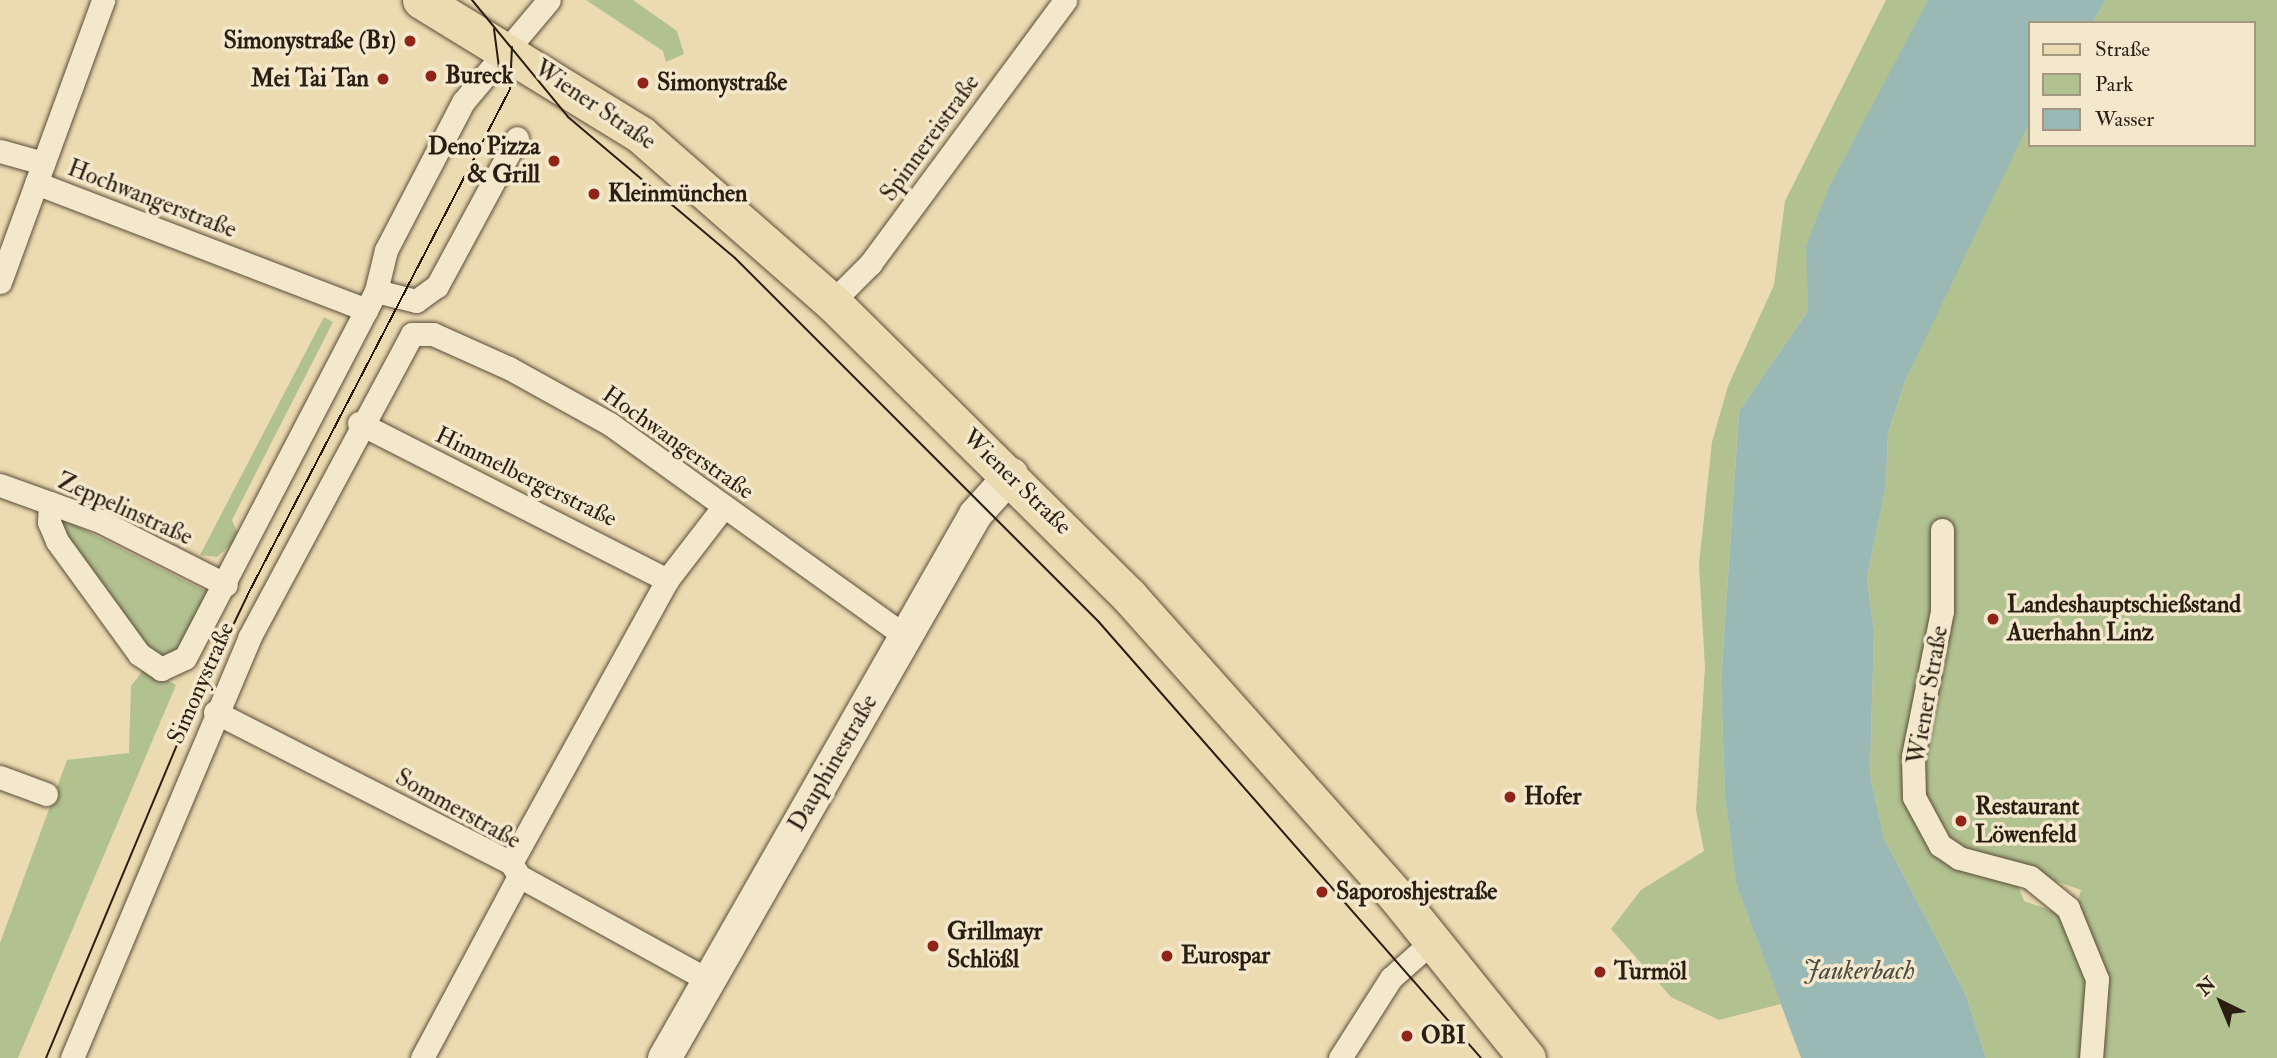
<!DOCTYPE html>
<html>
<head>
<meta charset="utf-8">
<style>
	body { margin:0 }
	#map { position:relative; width:2277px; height:1058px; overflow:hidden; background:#ecdab0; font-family:"IM FELL Double Pica",serif }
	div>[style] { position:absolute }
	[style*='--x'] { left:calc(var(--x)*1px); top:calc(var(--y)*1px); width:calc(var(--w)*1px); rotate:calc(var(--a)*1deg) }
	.green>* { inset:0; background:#b2c190 }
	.water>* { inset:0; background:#9bb9b4 }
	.roads { filter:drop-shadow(0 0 2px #5a4d3a) drop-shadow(0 0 2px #5a4d3a) }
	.minor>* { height:23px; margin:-11.5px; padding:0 11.5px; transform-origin:11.5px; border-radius:11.5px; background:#f3e7cc }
	.secondary>* { height:33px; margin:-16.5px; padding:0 16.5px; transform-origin:16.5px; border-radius:16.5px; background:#f3e7cc }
	.primary>* { height:37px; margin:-18.5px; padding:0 18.5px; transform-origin:18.5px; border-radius:18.5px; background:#ecdab0 }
	.tram>* { height:2px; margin:-1px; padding:0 1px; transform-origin:1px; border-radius:1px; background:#2a1e13 }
	.dots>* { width:19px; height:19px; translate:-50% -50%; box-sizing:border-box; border:4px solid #f3e7cc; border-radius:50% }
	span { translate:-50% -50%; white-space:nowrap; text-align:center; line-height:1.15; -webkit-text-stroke:7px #f3e7cc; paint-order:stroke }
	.poi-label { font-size:24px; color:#2a1e13; font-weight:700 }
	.right { translate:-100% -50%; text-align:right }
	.left { translate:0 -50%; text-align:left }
	.street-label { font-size:24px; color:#2a1e13 }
	.water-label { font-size:26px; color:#4c4c43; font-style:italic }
	.legend { position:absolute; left:2028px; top:21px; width:228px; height:126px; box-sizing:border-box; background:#f3e7cc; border:2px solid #a39782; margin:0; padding:9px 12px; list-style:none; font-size:21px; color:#2a1e13 }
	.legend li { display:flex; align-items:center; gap:14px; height:35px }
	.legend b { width:35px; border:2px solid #a39782 }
	.north { position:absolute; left:2186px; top:967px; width:70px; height:70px; -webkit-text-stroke:5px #f3e7cc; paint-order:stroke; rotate:317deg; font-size:19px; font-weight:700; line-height:28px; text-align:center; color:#2a1e13 }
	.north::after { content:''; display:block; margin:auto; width:24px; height:32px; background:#2a1e13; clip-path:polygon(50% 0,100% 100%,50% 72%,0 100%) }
</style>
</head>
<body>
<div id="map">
	<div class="green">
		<div style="clip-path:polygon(586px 0,633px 0,677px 31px,684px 54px,666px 62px,663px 51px)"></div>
		<div style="clip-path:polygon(1886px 0,1928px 0,1807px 246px,1808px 311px,1739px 411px,1721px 681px,1725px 796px,1736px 884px,1781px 1004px,1719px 1020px,1671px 997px,1611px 929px,1641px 890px,1704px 851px,1696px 810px,1705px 667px,1699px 564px,1712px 442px,1728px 386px,1774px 285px,1785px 201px)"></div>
		<div style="clip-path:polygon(2106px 0,2277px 0,2277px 1058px,2100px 1058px,2108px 1022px,2105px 977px,2077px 904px,2081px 890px,2010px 865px,2024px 901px,2062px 914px,2088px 982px,2083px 1058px,1986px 1058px,1966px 995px,1884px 838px,1870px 775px,1874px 631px,1867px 578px,1886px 485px,1888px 433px,1906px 379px,2010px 152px,2030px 121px,2030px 145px,2254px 145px,2254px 23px,2092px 23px)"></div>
		<div style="clip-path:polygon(324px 317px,333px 322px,232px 520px,239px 537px,217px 557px,200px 555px)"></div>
		<div style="clip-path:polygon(59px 517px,213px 595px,181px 655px,155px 660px,57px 525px)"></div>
		<div style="clip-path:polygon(145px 668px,176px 685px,18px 1058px,0 1058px,0 943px,67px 760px,129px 753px,131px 686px)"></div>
	</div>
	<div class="water">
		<div style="clip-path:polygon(1928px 0,2106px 0,2092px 23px,2030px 23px,2030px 121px,1906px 379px,1888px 433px,1886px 485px,1867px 578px,1874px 631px,1870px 775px,1884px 838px,1966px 995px,1986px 1058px,1801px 1058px,1736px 884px,1725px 796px,1721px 681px,1739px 411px,1808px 311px,1806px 246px,1829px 187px)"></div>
	</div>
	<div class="roads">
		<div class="minor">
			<div style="--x:0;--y:151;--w:45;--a:15.6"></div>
			<div style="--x:36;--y:183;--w:354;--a:21"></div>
			<div style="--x:0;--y:282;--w:300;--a:-69.9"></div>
			<div style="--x:376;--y:291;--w:41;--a:14"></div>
			<div style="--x:416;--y:301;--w:26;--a:-36"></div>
			<div style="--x:437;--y:286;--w:168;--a:-61.6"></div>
			<div style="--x:832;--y:302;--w:54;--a:-45"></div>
			<div style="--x:870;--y:264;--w:328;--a:-53.5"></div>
			<div style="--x:359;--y:423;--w:346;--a:27"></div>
			<div style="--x:0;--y:485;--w:106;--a:19.8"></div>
			<div style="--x:100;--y:521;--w:141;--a:26.9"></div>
			<div style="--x:50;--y:503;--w:19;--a:93"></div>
			<div style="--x:49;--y:522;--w:21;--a:67"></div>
			<div style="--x:57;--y:541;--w:140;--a:54"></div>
			<div style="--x:139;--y:654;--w:27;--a:34"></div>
			<div style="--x:161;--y:669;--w:26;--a:-25"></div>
			<div style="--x:185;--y:658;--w:414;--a:-62.5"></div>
			<div style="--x:376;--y:291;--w:42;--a:-76.3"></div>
			<div style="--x:386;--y:250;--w:167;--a:-62.5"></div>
			<div style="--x:463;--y:102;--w:133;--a:-49.9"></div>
			<div style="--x:1942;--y:530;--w:81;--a:90"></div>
			<div style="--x:1942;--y:611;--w:148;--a:101.3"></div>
			<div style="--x:1913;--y:756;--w:41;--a:88.6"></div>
			<div style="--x:1914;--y:797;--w:55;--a:61.6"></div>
			<div style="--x:1940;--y:845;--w:23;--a:34"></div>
			<div style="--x:1959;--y:858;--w:73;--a:15"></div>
			<div style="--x:2030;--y:877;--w:49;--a:39.2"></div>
			<div style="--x:2068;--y:908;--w:77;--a:67.8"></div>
			<div style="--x:2097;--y:979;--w:79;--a:94.3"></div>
			<div style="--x:215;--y:712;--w:332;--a:27"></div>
			<div style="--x:511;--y:863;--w:15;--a:58"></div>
			<div style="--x:519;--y:876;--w:216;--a:28.8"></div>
			<div style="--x:0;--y:777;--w:49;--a:20.3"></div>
			<div style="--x:511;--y:863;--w:323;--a:-61.1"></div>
			<div style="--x:667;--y:580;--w:93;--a:-52.4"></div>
			<div style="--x:72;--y:1058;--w:456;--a:-67.1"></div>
			<div style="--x:249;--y:638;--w:345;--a:-61.8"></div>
			<div style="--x:412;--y:334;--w:21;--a:0"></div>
			<div style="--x:433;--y:334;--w:83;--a:24.1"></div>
			<div style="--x:509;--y:368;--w:115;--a:29"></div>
			<div style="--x:610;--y:424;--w:363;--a:35.7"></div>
			<div style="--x:422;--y:1058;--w:206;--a:-61.9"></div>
			<div style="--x:1340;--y:1058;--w:95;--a:-57.5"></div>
			<div style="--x:1391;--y:978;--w:57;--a:-41.5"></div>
		</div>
		<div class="secondary">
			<div style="--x:664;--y:1058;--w:627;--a:-60.24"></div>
			<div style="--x:975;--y:514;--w:54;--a:-48"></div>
		</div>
		<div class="primary">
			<div style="--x:421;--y:0;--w:258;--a:31.5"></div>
			<div style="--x:641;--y:135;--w:254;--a:41.2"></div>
			<div style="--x:832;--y:302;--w:418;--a:44.7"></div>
			<div style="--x:1129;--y:596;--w:403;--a:48.3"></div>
			<div style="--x:1397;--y:897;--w:207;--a:51.1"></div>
		</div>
	</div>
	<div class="tram">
		<div style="--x:472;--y:0;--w:151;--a:50.6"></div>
		<div style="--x:568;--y:117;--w:219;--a:40.2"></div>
		<div style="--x:735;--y:258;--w:513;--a:45"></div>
		<div style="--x:1098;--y:621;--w:581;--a:48.77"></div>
		<div style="--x:494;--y:29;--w:54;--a:82.6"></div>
		<div style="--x:46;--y:1058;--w:363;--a:-67.3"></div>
		<div style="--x:186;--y:723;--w:141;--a:-64.3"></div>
		<div style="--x:247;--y:596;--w:571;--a:-62.58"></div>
		<div style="--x:510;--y:89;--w:42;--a:-87.3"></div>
	</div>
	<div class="dots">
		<div style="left:410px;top:41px;background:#8f2418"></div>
		<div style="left:431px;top:76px;background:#8f2418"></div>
		<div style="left:383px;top:79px;background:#8f2418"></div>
		<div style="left:643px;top:83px;background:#8f2418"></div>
		<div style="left:554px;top:161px;background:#8f2418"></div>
		<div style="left:594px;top:194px;background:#8f2418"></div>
		<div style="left:1993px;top:619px;background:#8f2418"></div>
		<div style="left:1510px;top:797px;background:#8f2418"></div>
		<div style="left:1961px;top:821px;background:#8f2418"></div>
		<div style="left:1322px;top:892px;background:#8f2418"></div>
		<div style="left:933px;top:946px;background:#8f2418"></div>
		<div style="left:1167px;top:956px;background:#8f2418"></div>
		<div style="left:1600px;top:972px;background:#8f2418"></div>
		<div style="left:1407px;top:1036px;background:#8f2418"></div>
	</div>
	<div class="poi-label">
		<span class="right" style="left:396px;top:41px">Simonystraße (B1)</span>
		<span class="left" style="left:445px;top:76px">Bureck</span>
		<span class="right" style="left:369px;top:79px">Mei Tai Tan</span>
		<span class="left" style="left:657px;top:83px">Simonystraße</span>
		<span class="right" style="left:540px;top:161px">Deno Pizza<br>&amp; Grill</span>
		<span class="left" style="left:608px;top:194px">Kleinmünchen</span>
		<span class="left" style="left:2007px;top:619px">Landeshauptschießstand<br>Auerhahn Linz</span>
		<span class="left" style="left:1524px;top:797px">Hofer</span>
		<span class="left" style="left:1975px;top:821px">Restaurant<br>Löwenfeld</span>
		<span class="left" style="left:1336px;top:892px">Saporoshjestraße</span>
		<span class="left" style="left:947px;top:946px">Grillmayr<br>Schlößl</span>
		<span class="left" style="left:1181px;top:956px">Eurospar</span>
		<span class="left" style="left:1614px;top:972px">Turmöl</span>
		<span class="left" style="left:1421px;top:1036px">OBI</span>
	</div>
	<div class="street-label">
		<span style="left:595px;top:105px;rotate:34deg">Wiener Straße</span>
		<span style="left:930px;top:138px;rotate:-54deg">Spinnereistraße</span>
		<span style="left:152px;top:199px;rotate:21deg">Hochwangerstraße</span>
		<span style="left:678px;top:443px;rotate:35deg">Hochwangerstraße</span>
		<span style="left:526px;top:477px;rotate:26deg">Himmelbergerstraße</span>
		<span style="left:1017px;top:482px;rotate:44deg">Wiener Straße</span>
		<span style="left:125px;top:509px;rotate:24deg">Zeppelinstraße</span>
		<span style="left:201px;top:683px;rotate:-66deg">Simonystraße</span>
		<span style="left:1928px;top:695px;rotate:-80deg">Wiener Straße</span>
		<span style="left:833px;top:763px;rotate:-60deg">Dauphinestraße</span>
		<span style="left:458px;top:809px;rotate:29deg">Sommerstraße</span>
	</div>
	<div class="water-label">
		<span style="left:1859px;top:972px">Jaukerbach</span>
	</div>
	<ul class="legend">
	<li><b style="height:9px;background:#ecdab0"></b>Straße</li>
	<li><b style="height:19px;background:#b2c190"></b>Park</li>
	<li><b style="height:19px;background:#9bb9b4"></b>Wasser</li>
	</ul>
	<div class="north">N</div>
</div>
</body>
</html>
